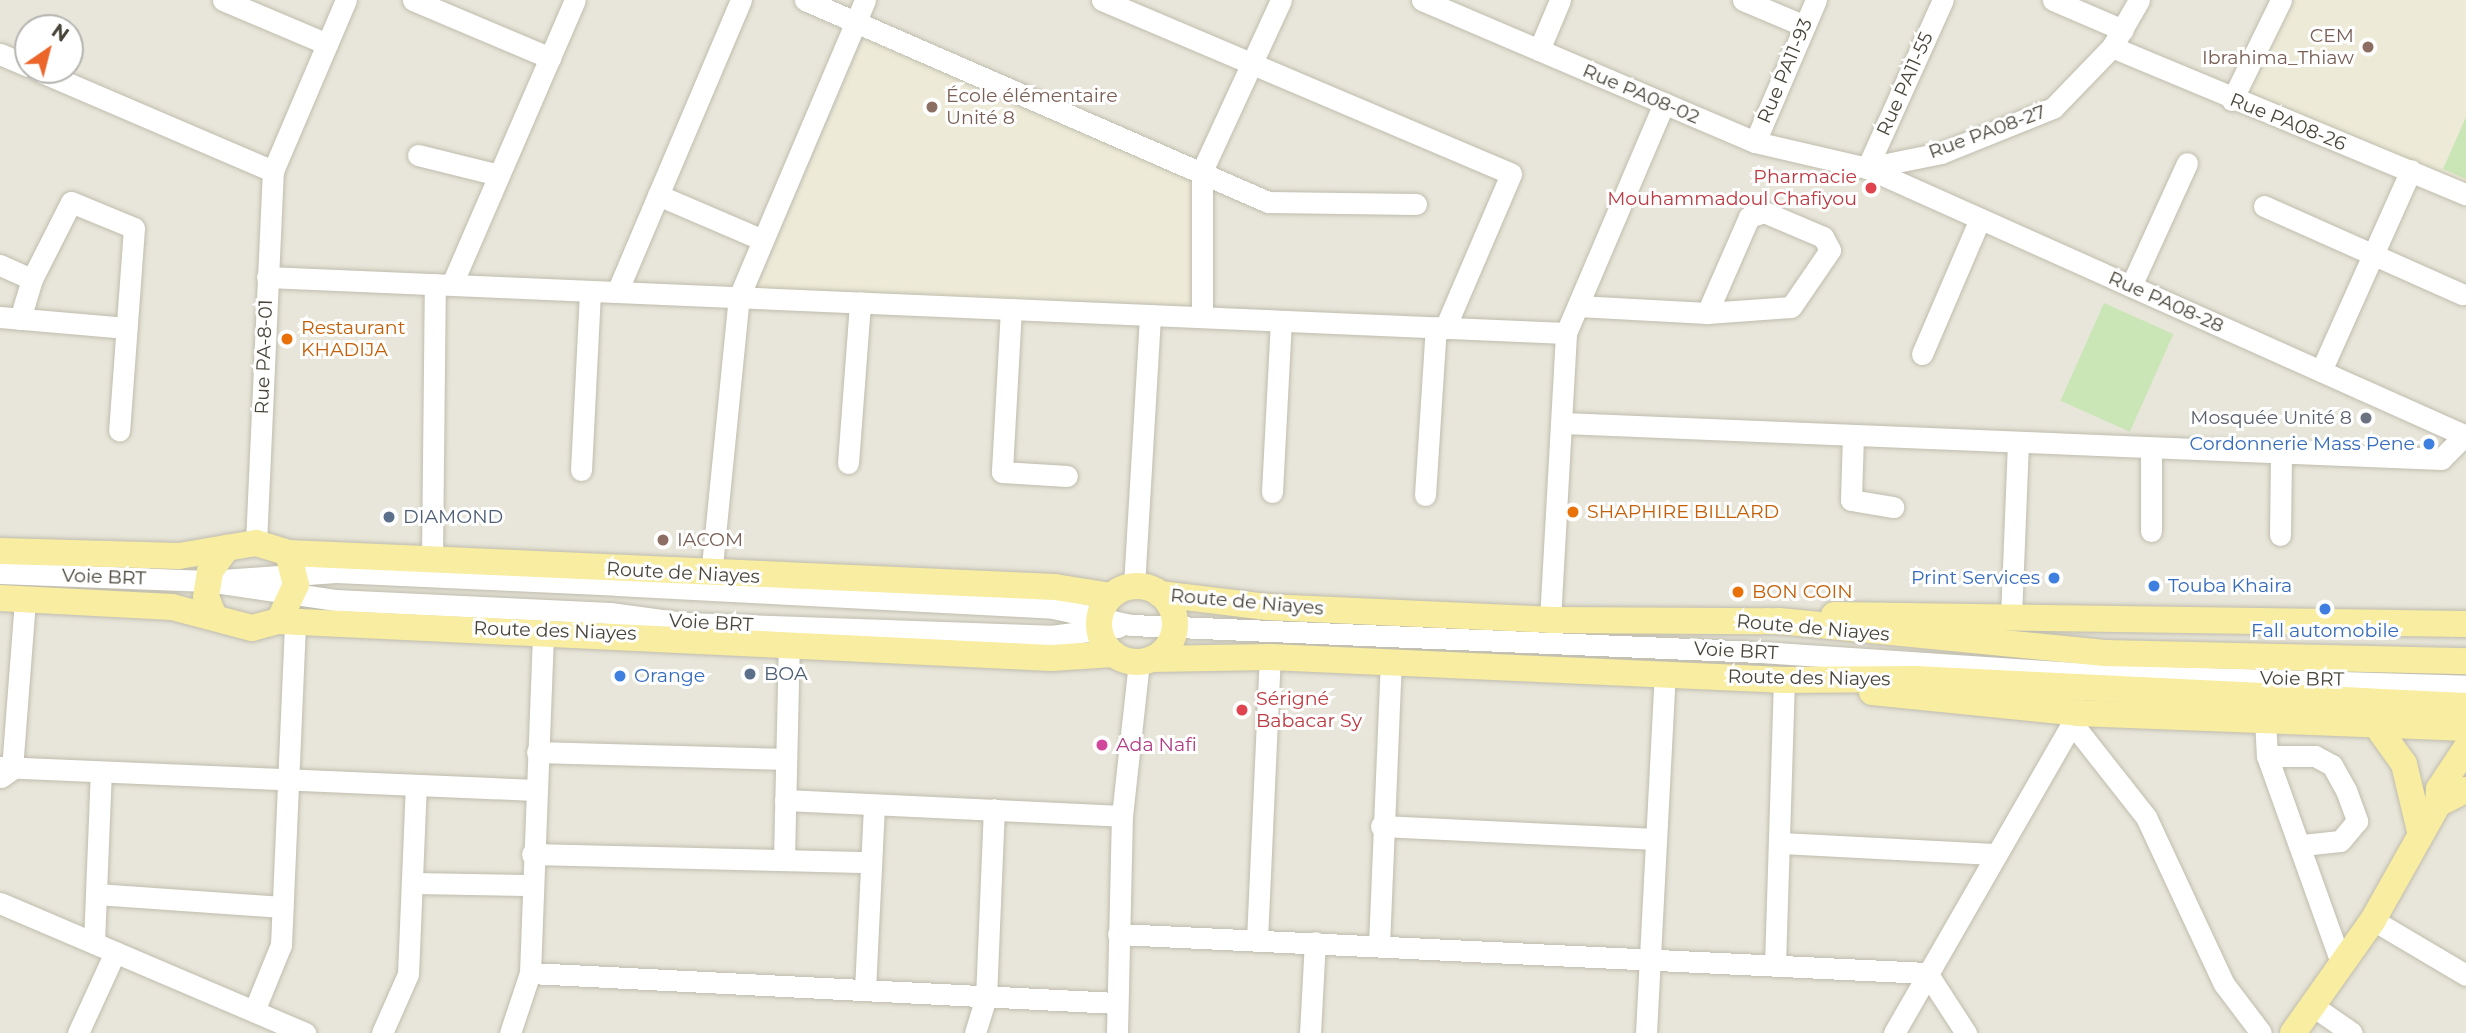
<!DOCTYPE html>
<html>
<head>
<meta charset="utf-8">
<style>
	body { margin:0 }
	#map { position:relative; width:2466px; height:1033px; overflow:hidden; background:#f5f3ec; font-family:Montserrat,sans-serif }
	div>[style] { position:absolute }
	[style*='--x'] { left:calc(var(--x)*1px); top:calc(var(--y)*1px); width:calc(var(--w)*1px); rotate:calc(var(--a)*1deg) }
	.residential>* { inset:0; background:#e8e6da }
	.education>* { inset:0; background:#edead7 }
	.green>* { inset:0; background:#cae6b7; transform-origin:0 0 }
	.roads { filter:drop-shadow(0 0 2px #c0bdae) drop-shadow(0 0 2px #c0bdae) }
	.minor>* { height:21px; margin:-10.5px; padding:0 10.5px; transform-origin:10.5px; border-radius:10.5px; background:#fff }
	.major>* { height:26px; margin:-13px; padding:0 13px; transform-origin:13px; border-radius:13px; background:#f8eda1 }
	.major>.ring { margin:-13px; padding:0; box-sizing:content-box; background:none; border:26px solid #f8eda1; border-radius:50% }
	.dots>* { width:19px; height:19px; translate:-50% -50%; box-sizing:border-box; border:4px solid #fff; border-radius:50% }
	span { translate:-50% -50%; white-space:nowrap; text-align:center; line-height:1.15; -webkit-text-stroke:6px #fff; paint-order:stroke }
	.education-label { font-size:19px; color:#785e54 }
	.right { translate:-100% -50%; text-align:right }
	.left { translate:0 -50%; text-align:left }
	.street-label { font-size:19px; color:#49453a }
	.health-label { font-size:19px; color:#be3a42 }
	.food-label { font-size:19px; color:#c56008 }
	.worship-label { font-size:19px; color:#5b616d }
	.shop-label { font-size:19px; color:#366cbe }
	.service-label { font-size:19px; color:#4e5e75 }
	.hotel-label { font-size:19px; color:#b23c85 }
	.north { position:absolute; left:14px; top:14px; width:70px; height:70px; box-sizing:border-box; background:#fff; border:2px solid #b6b5b0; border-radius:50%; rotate:35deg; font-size:19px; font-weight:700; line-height:28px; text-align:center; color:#49453a }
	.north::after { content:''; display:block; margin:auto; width:24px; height:32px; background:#ec662b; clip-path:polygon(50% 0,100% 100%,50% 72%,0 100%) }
</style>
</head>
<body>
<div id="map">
	<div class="residential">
		<div style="clip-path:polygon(evenodd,0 0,2466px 0,2466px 1033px,0 1033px,0 0,28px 28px,70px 28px,70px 70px,28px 70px,28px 28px)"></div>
	</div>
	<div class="education">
		<div style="clip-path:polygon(2293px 0,2466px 0,2466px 187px,2247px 95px)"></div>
		<div style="clip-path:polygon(866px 35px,1193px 180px,1195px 305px,757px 290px)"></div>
	</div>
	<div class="green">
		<div style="clip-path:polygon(2466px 117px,2466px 179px,2443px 169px)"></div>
		<div style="left:2104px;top:303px;width:76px;height:107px;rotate:24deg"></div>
	</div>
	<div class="roads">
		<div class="minor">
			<div style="--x:223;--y:0;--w:113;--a:22.9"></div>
			<div style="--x:413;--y:0;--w:149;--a:22.9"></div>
			<div style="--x:805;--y:0;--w:505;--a:23.57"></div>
			<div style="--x:1268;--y:202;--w:148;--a:0.8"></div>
			<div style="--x:1102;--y:0;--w:444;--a:23"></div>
			<div style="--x:1511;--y:174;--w:168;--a:113.2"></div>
			<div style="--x:1422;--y:0;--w:362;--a:23.1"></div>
			<div style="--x:1755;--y:142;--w:115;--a:13.1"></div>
			<div style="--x:1867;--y:168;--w:656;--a:24.1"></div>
			<div style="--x:1743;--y:0;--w:67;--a:22.8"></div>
			<div style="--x:2053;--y:0;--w:76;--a:23.2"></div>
			<div style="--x:2112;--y:47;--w:383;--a:22.6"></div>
			<div style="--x:1539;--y:50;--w:54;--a:-67.2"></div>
			<div style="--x:0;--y:54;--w:30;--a:23"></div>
			<div style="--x:37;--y:70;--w:257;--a:23.2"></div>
			<div style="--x:2232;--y:100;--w:111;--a:-63.9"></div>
			<div style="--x:1755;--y:142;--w:155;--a:-66.8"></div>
			<div style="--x:418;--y:155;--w:83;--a:13.9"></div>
			<div style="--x:1867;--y:168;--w:76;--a:-11.5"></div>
			<div style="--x:1941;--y:153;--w:121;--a:-21.9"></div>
			<div style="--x:2053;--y:108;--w:85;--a:-46"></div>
			<div style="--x:2112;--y:47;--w:54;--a:-60.1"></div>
			<div style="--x:1867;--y:168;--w:184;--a:-65.7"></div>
			<div style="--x:658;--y:195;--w:114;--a:23.2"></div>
			<div style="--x:2264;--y:206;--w:217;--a:24"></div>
			<div style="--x:0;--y:265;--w:35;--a:24"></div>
			<div style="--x:267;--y:277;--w:1300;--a:2.47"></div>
			<div style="--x:452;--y:284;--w:309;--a:-66.6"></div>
			<div style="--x:2131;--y:286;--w:135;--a:-65.5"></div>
			<div style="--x:617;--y:292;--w:317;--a:-67"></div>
			<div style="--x:1578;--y:306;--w:129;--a:3.1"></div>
			<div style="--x:1707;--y:313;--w:84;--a:-4.1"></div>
			<div style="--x:1791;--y:307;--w:69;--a:-55.6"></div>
			<div style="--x:1830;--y:250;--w:15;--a:-118"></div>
			<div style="--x:1823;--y:237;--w:64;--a:-157"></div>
			<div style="--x:1764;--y:212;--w:16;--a:162"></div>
			<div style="--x:1749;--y:217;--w:105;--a:113.6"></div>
			<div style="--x:1011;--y:309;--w:163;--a:93.2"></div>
			<div style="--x:1002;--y:472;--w:65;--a:3.5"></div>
			<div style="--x:0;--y:317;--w:127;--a:5"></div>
			<div style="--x:1202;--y:317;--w:146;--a:-90"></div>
			<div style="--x:1202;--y:171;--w:188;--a:-65.2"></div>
			<div style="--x:20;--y:319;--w:42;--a:-73.3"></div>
			<div style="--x:32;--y:279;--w:86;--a:-63.1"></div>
			<div style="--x:71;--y:202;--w:68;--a:22.4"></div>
			<div style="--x:134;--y:228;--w:203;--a:94.2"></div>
			<div style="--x:1922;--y:354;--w:147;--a:-66.8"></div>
			<div style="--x:2321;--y:371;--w:220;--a:-65.9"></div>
			<div style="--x:1563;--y:423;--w:879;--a:2.35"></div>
			<div style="--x:2441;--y:459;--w:34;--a:-45"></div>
			<div style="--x:1853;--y:435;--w:65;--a:91.8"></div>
			<div style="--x:1851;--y:500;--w:43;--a:9.5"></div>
			<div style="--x:848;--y:463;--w:161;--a:-85.7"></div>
			<div style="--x:581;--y:470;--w:179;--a:-87.1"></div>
			<div style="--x:1272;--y:492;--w:171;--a:-87"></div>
			<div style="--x:1425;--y:495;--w:168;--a:-86.3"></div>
			<div style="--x:2151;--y:531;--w:82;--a:-90"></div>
			<div style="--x:2280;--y:535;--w:82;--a:-89.3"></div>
			<div style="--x:256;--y:543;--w:372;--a:-87.4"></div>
			<div style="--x:273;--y:171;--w:186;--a:-66.9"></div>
			<div style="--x:432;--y:557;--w:273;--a:-89.4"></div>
			<div style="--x:0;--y:573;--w:208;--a:2.2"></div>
			<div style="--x:208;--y:581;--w:128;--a:8.5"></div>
			<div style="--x:335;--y:600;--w:275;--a:2.7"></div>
			<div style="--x:610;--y:613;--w:76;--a:7.6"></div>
			<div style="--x:685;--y:623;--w:366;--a:2"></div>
			<div style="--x:1051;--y:636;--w:68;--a:-7.7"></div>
			<div style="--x:711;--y:576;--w:280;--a:-84.3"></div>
			<div style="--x:739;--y:297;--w:323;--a:-67"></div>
			<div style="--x:208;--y:581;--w:128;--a:-4"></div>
			<div style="--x:336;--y:572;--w:281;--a:2.6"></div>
			<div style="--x:617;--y:585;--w:437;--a:3"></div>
			<div style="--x:1053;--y:608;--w:80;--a:12.3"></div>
			<div style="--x:1131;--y:625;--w:630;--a:2.46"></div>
			<div style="--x:1760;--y:652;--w:346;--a:3.8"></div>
			<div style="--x:2105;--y:675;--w:361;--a:1.7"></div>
			<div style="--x:1134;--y:586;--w:271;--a:-86.6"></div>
			<div style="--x:2011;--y:617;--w:173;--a:-87.7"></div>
			<div style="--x:1550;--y:620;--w:287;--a:-86.8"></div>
			<div style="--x:1566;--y:333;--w:250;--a:-66.9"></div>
			<div style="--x:2265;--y:719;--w:37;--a:87"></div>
			<div style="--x:2267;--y:756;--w:222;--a:70.3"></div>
			<div style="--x:2072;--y:723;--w:120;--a:51.8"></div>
			<div style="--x:2146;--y:817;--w:184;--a:65"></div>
			<div style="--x:2224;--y:984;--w:61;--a:52.9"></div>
			<div style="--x:537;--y:752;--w:249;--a:1.6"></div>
			<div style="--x:2267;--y:756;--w:48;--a:0"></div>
			<div style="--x:2315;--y:756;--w:19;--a:28"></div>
			<div style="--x:2332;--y:765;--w:29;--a:61"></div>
			<div style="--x:2346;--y:790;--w:33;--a:70"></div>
			<div style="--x:2357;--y:821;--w:26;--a:130"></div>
			<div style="--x:2340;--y:841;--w:38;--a:174"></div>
			<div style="--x:0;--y:767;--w:536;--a:2.46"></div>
			<div style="--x:1;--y:777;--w:14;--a:-36"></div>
			<div style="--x:12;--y:769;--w:169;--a:-85.6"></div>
			<div style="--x:785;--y:800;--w:337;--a:2.7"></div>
			<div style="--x:1381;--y:826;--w:275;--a:2.7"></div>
			<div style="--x:1782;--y:843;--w:211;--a:3"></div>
			<div style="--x:532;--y:854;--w:339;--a:1.4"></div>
			<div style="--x:784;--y:859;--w:218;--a:-88.7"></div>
			<div style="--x:412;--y:883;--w:117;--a:1"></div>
			<div style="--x:96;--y:894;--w:187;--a:4"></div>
			<div style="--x:0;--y:903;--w:332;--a:23.1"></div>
			<div style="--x:2373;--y:920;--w:108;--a:30.6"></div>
			<div style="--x:1118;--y:934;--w:810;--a:2.76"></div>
			<div style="--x:1927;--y:973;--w:72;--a:57"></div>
			<div style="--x:1257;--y:940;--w:283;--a:-87.4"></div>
			<div style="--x:94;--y:943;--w:171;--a:-87.7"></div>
			<div style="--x:1379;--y:945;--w:285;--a:-87.6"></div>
			<div style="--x:1775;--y:965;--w:285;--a:-88.2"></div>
			<div style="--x:530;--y:973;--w:587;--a:2.93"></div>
			<div style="--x:865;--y:990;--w:185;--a:-87.2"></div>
			<div style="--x:2313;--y:1006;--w:47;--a:34.7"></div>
			<div style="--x:254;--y:1011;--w:71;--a:-67.8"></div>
			<div style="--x:281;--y:945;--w:321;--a:-87.5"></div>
			<div style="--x:78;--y:1033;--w:89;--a:-65.4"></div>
			<div style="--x:382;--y:1033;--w:64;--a:-66.2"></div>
			<div style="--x:408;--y:974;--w:189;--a:-87.6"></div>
			<div style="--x:510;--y:1033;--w:63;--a:-71.6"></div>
			<div style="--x:530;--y:973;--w:343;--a:-87.8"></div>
			<div style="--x:975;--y:1033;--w:37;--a:-73"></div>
			<div style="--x:986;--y:998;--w:189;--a:-87.6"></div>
			<div style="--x:1117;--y:1033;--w:217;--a:-88.7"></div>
			<div style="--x:1122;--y:816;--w:155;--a:-83.7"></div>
			<div style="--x:1310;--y:1033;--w:91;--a:-86.9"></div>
			<div style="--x:1646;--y:1033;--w:360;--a:-87"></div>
			<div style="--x:1894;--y:1033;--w:369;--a:-60.1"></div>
		</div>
		<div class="major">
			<div style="--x:0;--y:551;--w:179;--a:1.6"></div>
			<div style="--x:179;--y:556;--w:78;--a:-9.6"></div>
			<div style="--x:256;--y:543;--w:34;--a:17"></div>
			<div style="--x:288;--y:553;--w:768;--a:2.54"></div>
			<div style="--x:1055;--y:587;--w:57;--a:9.1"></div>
			<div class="ring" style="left:1099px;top:586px;width:50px;height:50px"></div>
			<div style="--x:1160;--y:594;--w:108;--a:6.9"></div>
			<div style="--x:1267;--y:607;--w:283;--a:2.6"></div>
			<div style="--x:1550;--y:620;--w:229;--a:0.3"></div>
			<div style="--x:1779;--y:621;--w:330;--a:5.6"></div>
			<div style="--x:2107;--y:653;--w:359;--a:1.3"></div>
			<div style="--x:0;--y:598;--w:172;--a:3"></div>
			<div style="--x:172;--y:607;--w:83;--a:14.7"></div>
			<div style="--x:252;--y:628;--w:28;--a:-15"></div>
			<div style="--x:279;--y:621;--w:773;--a:2.74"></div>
			<div style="--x:1051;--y:658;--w:63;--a:-3.6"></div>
			<div style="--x:213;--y:614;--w:18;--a:-112"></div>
			<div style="--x:206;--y:597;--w:26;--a:-81"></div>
			<div style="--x:210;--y:571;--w:29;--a:-54"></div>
			<div style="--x:1834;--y:615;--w:632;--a:0.82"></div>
			<div style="--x:279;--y:621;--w:40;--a:-65"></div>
			<div style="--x:296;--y:585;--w:33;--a:-104"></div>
			<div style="--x:1152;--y:659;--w:118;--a:-1"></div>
			<div style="--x:1270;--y:657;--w:515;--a:2.56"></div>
			<div style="--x:1784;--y:680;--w:131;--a:-0.4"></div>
			<div style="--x:1915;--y:679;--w:552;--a:2.81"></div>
			<div style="--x:1872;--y:692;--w:207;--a:5.8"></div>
			<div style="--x:2078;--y:713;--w:388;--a:2.2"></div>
			<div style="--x:2376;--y:725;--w:48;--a:54.3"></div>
			<div style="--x:2404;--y:764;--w:69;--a:76.6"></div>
			<div style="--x:2438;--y:804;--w:15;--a:-86"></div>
			<div style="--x:2439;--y:789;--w:49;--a:-56.6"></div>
			<div style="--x:2293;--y:1033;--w:138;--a:-54.7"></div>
			<div style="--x:2373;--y:920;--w:133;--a:-60.7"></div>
			<div style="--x:2438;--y:804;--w:31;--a:-27"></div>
		</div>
	</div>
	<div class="dots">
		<div style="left:2368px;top:47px;background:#8d6e63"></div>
		<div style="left:932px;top:107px;background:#8d6e63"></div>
		<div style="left:1871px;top:188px;background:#e0444e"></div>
		<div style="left:287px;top:339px;background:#e8710a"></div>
		<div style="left:2366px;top:418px;background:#6b7280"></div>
		<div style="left:2429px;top:444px;background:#3f7fe0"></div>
		<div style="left:1573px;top:512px;background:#e8710a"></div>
		<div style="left:389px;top:517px;background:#5c6f8a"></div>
		<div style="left:663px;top:540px;background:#8d6e63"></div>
		<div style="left:2054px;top:578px;background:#3f7fe0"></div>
		<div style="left:2154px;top:586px;background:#3f7fe0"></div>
		<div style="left:1738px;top:592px;background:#e8710a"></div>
		<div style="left:2325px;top:609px;background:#3f7fe0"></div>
		<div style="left:750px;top:674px;background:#5c6f8a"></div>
		<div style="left:620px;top:676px;background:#3f7fe0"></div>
		<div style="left:1242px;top:710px;background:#e0444e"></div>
		<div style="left:1102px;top:745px;background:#d1479c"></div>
	</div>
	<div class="education-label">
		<span class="right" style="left:2354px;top:47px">CEM<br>Ibrahima_Thiaw</span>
		<span class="left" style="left:946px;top:107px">École élémentaire<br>Unité 8</span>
		<span class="left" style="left:677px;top:540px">IACOM</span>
	</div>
	<div class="street-label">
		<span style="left:1785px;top:71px;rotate:-67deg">Rue PA11-93</span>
		<span style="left:1905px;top:84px;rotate:-66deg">Rue PA11-55</span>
		<span style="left:1641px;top:94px;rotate:23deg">Rue PA08-02</span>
		<span style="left:2288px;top:122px;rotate:22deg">Rue PA08-26</span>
		<span style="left:1987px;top:132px;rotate:-20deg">Rue PA08-27</span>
		<span style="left:2166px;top:302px;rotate:24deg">Rue PA08-28</span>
		<span style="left:264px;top:357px;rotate:-88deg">Rue PA-8-01</span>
		<span style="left:683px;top:573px;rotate:3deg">Route de Niayes</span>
		<span style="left:104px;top:577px;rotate:2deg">Voie BRT</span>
		<span style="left:1247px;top:602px;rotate:5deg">Route de Niayes</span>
		<span style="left:711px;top:623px;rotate:3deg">Voie BRT</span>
		<span style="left:1813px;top:628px;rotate:5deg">Route de Niayes</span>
		<span style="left:555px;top:631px;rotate:2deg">Route des Niayes</span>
		<span style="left:1736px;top:651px;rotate:3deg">Voie BRT</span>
		<span style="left:1809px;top:678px;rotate:1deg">Route des Niayes</span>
		<span style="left:2302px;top:679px;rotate:1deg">Voie BRT</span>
	</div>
	<div class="health-label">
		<span class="right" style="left:1857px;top:188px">Pharmacie<br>Mouhammadoul Chafiyou</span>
		<span class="left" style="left:1256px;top:710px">Sérigné<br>Babacar Sy</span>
	</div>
	<div class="food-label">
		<span class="left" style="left:301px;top:339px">Restaurant<br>KHADIJA</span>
		<span class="left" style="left:1587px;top:512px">SHAPHIRE BILLARD</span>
		<span class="left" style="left:1752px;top:592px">BON COIN</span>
	</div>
	<div class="worship-label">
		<span class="right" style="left:2352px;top:418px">Mosquée Unité 8</span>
	</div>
	<div class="shop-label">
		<span class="right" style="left:2415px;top:444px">Cordonnerie Mass Pene</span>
		<span class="right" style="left:2040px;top:578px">Print Services</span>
		<span class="left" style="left:2168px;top:586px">Touba Khaira</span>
		<span style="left:2325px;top:631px">Fall automobile</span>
		<span class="left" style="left:634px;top:676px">Orange</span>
	</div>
	<div class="service-label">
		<span class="left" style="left:403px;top:517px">DIAMOND</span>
		<span class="left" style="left:764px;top:674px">BOA</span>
	</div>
	<div class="hotel-label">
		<span class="left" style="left:1116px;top:745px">Ada Nafi</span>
	</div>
	<div class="north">N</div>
</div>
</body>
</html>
